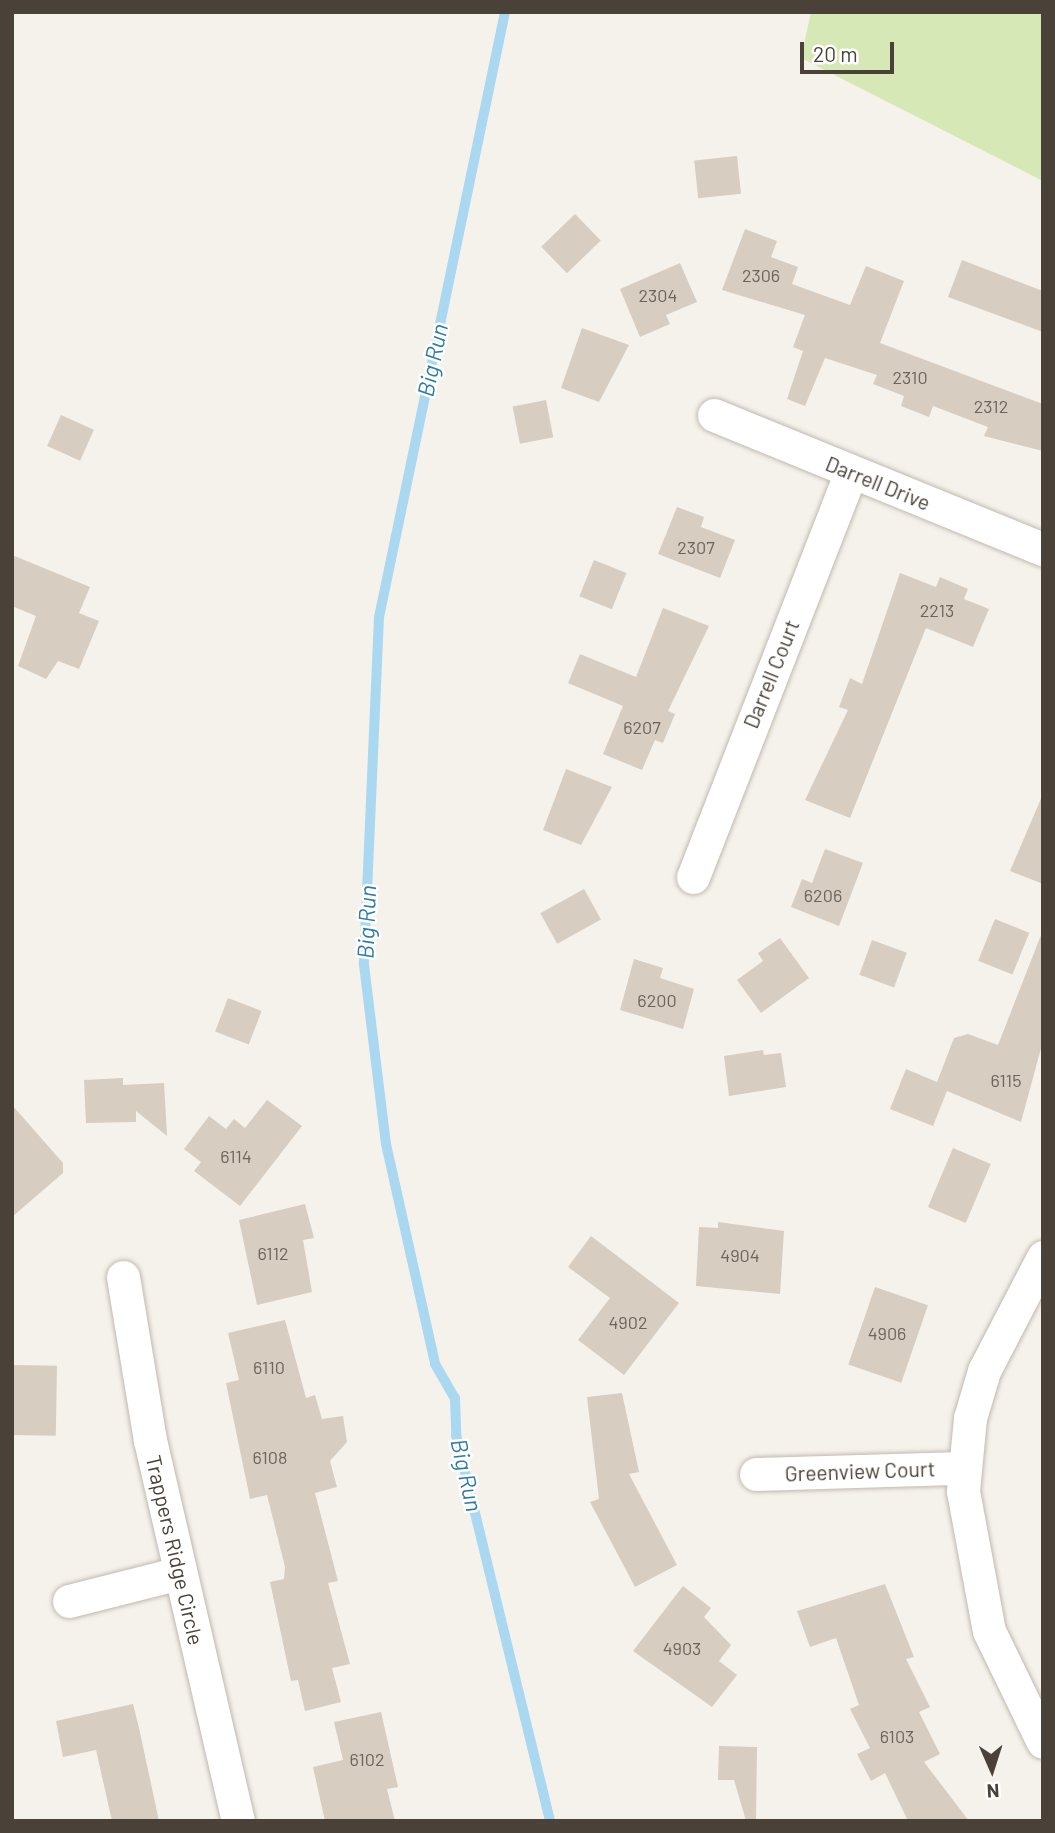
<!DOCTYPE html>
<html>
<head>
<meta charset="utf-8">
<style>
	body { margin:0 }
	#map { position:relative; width:1055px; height:1833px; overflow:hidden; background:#f5f2ec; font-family:Barlow,sans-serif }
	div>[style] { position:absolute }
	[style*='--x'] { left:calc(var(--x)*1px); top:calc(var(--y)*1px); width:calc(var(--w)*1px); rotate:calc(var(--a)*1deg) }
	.green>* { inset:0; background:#d5e8b6 }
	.stream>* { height:10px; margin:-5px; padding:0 5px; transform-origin:5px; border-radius:5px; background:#aad8f0 }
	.building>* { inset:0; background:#d7cdc1; transform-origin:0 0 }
	.roads { filter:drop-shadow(0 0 2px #c1b9ae) drop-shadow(0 0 2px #c1b9ae) }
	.minor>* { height:33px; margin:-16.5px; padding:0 16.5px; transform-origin:16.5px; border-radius:16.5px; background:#fff }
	span { translate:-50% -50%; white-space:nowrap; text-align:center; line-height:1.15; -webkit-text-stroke:5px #fff; paint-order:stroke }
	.number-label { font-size:18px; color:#6d655b }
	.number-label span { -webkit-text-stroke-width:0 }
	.street-label { font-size:21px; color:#4a4239 }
	.water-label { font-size:23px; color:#2f7ba6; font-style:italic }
	.frame { position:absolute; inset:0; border:14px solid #4a4239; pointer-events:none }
	.north { position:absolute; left:957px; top:1735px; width:70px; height:70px; -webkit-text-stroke:5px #fff; paint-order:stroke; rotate:177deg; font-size:19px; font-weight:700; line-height:28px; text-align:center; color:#4a4239 }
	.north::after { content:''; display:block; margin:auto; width:24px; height:32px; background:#4a4239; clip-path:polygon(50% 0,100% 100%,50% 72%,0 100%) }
	.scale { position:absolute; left:800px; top:42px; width:94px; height:32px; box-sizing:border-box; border:4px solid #4a4239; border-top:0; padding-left:9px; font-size:21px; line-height:24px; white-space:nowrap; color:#4a4239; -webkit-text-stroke:5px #fff; paint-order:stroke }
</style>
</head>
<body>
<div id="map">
	<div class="green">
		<div style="clip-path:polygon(811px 12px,1043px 12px,1043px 181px,801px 58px)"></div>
	</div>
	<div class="stream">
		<div style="--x:505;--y:12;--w:618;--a:101.76"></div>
		<div style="--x:379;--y:617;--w:348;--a:92.5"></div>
		<div style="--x:364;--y:965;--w:180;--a:83"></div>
		<div style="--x:386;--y:1144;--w:225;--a:77.4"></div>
		<div style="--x:435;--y:1364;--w:39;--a:60"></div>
		<div style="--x:455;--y:1398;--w:37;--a:88"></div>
		<div style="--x:456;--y:1435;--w:397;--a:76.3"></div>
	</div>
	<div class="building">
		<div style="left:737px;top:156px;width:38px;height:43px;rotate:84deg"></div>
		<div style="left:575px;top:214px;width:37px;height:47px;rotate:46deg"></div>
		<div style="clip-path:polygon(745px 229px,777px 241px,771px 257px,798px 267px,792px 284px,850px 305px,866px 266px,904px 281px,880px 343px,1043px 404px,1043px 451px,984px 436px,988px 427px,933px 406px,929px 417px,901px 406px,904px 396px,873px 384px,877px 375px,825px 358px,805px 406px,787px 399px,803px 351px,793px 347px,805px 315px,722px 290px)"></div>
		<div style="clip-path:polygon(962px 260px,1043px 291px,1043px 332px,948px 297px)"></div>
		<div style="clip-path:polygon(680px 263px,697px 302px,666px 315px,670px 324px,640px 337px,620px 289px)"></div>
		<div style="clip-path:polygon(582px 328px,629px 345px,599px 402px,561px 388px)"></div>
		<div style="left:546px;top:400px;width:38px;height:34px;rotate:79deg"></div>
		<div style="left:61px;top:415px;width:36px;height:34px;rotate:24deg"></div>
		<div style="clip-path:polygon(677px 507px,704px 517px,701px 527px,735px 540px,720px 578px,658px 554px)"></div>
		<div style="clip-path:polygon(12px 555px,90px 587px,79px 613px,99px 621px,79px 669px,58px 661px,46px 679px,18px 666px,36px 616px,12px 606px)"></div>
		<div style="left:594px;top:560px;width:35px;height:39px;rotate:22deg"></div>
		<div style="clip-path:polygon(900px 573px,936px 587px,940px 577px,968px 589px,964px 599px,989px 609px,973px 647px,926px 628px,850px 818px,805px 800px,848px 710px,839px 707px,850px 678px,862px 684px)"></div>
		<div style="clip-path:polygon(663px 608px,709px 626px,668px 711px,675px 714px,663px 743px,655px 740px,642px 770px,603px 754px,623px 706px,568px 683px,580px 654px,636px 677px)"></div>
		<div style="clip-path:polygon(566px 769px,612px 787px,581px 845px,543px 830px)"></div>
		<div style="clip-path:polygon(1043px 794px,1043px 884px,1010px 871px)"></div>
		<div style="clip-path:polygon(825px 849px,863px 863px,839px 926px,791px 907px,802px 879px,812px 883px)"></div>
		<div style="left:584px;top:889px;width:35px;height:50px;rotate:61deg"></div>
		<div style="left:995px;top:919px;width:37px;height:45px;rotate:22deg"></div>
		<div style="clip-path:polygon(1041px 935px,1043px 1041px,1021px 1122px,947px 1091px,933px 1126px,890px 1109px,906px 1069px,937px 1082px,954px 1038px,968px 1034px,998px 1045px)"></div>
		<div style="clip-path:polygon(780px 938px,809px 978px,761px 1013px,737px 980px,763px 961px,758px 953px)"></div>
		<div style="left:872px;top:940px;width:37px;height:37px;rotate:20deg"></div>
		<div style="clip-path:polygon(634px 959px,663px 968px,660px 978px,694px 989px,683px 1029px,620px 1010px)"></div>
		<div style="left:228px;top:998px;width:36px;height:36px;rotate:21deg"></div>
		<div style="clip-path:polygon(763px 1050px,764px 1055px,781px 1053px,786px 1087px,729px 1096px,724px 1056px)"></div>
		<div style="clip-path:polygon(123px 1078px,123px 1085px,164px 1083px,167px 1136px,136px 1111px,136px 1122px,86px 1123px,84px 1080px)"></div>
		<div style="clip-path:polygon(267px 1100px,302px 1126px,240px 1206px,194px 1171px,201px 1162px,184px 1149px,209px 1116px,226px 1129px,234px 1119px,245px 1128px)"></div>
		<div style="clip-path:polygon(12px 1105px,63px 1163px,63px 1173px,12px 1217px)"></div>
		<div style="left:953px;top:1148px;width:41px;height:64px;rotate:23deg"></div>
		<div style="clip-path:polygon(305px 1204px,314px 1238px,303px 1240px,312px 1292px,257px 1305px,239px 1220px)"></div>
		<div style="clip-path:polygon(718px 1222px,784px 1231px,780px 1294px,696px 1286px,699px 1227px,718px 1228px)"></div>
		<div style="clip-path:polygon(591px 1236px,679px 1303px,624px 1375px,578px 1340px,610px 1298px,568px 1267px)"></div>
		<div style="left:875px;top:1287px;width:56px;height:82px;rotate:19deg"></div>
		<div style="clip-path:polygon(285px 1320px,306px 1398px,315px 1395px,322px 1419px,343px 1416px,347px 1442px,330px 1461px,337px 1487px,315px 1493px,338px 1581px,328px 1583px,350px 1664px,332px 1668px,341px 1702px,305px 1711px,298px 1680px,291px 1681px,270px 1582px,284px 1579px,285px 1567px,267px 1495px,250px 1499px,226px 1383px,239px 1380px,228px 1333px)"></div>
		<div style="left:12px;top:1365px;width:45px;height:70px;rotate:1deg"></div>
		<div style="clip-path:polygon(622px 1393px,639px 1472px,629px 1474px,677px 1565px,635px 1587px,590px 1502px,599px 1499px,587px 1397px)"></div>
		<div style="clip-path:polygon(885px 1584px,914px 1657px,906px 1659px,930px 1707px,919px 1712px,940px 1754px,924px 1762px,969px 1821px,908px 1821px,885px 1773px,871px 1781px,857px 1754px,870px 1748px,850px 1709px,859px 1705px,836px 1638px,810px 1647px,797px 1611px)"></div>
		<div style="clip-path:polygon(683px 1586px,711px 1608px,704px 1617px,731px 1645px,719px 1661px,737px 1675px,712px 1707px,633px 1651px)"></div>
		<div style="clip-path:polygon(133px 1704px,139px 1728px,159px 1821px,112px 1821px,96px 1750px,63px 1757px,56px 1721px)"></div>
		<div style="clip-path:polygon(381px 1712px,398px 1787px,387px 1789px,395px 1821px,325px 1821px,313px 1767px,343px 1760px,334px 1722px)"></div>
		<div style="clip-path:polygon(719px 1746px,757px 1747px,756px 1821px,746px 1821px,734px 1780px,718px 1780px)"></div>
	</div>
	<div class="roads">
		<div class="minor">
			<div style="--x:714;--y:415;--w:355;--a:22.2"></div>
			<div style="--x:693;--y:877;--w:435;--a:-68.7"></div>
			<div style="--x:1043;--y:1257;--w:128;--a:117.4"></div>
			<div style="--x:984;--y:1371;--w:49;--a:106.6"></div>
			<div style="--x:970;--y:1418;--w:73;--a:95.5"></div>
			<div style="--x:963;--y:1491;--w:142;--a:79.5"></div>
			<div style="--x:989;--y:1631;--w:123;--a:64.1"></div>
			<div style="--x:123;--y:1277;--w:165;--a:80.6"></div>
			<div style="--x:150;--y:1440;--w:391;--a:77"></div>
			<div style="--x:756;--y:1474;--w:207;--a:-1.7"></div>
			<div style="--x:69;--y:1601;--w:114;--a:-14.2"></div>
		</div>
	</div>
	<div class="number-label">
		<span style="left:761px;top:275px">2306</span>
		<span style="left:658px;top:295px">2304</span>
		<span style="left:910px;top:377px">2310</span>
		<span style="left:991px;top:406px">2312</span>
		<span style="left:696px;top:547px">2307</span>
		<span style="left:937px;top:610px">2213</span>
		<span style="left:642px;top:727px">6207</span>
		<span style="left:823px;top:895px">6206</span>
		<span style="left:657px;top:1000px">6200</span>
		<span style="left:1006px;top:1080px">6115</span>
		<span style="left:236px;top:1156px">6114</span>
		<span style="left:273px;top:1253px">6112</span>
		<span style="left:740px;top:1255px">4904</span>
		<span style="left:628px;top:1322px">4902</span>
		<span style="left:887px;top:1333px">4906</span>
		<span style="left:269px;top:1367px">6110</span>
		<span style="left:270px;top:1457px">6108</span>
		<span style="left:682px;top:1648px">4903</span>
		<span style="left:897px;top:1736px">6103</span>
		<span style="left:367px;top:1759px">6102</span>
	</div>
	<div class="street-label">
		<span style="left:878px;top:483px;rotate:22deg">Darrell Drive</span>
		<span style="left:771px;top:674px;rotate:-68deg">Darrell Court</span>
		<span style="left:860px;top:1471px;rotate:-2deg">Greenview Court</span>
		<span style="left:175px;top:1550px;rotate:77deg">Trappers Ridge Circle</span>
	</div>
	<div class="water-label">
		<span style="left:432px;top:360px;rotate:-78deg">Big Run</span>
		<span style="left:366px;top:922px;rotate:-88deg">Big Run</span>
		<span style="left:467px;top:1475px;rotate:77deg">Big Run</span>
	</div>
	<div class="frame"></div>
	<div class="north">N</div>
	<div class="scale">20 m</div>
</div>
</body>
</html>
